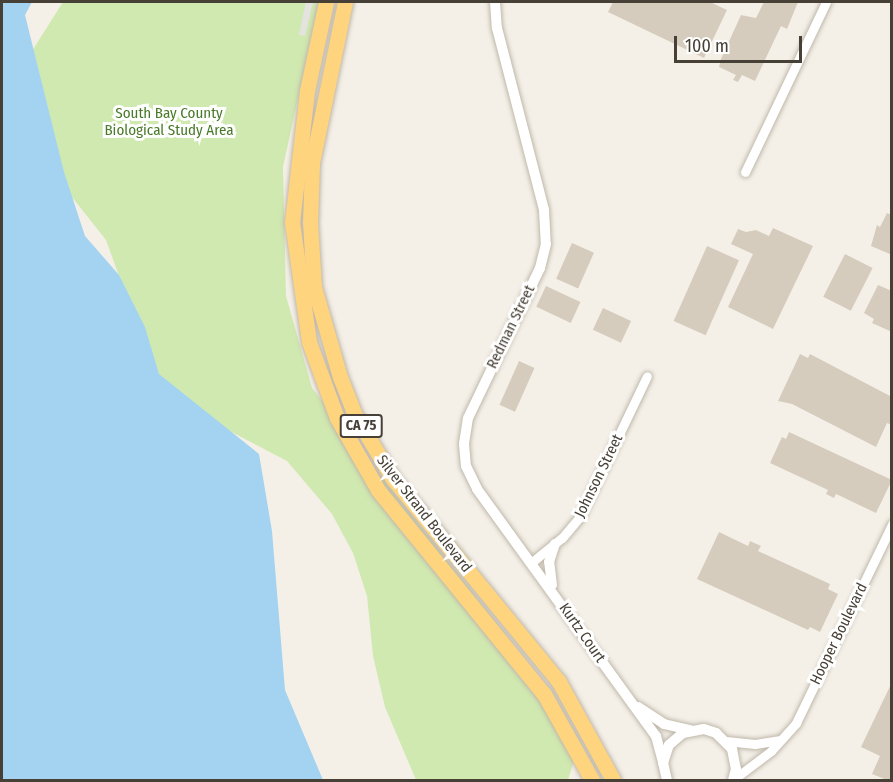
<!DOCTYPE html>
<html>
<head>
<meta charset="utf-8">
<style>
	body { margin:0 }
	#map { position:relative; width:893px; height:782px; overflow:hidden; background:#f4f0e8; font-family:"Fira Sans Condensed",sans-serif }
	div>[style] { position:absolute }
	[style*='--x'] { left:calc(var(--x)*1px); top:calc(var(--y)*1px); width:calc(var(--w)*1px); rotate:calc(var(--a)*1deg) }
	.green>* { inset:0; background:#d0e9b0 }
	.parking>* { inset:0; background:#e5e3e0 }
	.water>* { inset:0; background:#a4d3f1 }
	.building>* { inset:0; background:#d6ccbd; transform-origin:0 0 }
	.roads { filter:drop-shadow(0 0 2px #c0b8aa) drop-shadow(0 0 2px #c0b8aa) }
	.minor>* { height:9px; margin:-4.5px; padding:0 4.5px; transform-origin:4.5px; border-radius:4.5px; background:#fff }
	.tertiary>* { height:10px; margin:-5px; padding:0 5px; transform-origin:5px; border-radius:5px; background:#fff }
	.trunk>* { height:15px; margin:-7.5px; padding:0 7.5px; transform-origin:7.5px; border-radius:7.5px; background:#ffd47f }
	span { translate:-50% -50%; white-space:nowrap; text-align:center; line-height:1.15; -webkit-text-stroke:6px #fff; paint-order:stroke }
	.shield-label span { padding:2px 4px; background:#fff; border:2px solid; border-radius:4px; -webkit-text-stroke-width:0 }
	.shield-label { font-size:14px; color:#474036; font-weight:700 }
	.park-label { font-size:15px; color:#497a29 }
	.street-label { font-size:15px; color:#474036 }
	.frame { position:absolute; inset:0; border:3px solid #474036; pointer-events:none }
	.scale { position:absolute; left:674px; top:36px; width:128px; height:27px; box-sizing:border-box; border:3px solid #474036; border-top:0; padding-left:8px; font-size:18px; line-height:21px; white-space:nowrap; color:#474036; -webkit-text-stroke:4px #fff; paint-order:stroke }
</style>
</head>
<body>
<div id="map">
	<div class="green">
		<div style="clip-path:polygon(63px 2px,319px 2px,283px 167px,286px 296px,312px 388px,555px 697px,580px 741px,568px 780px,416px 780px,385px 707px,373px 656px,367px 596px,353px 553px,332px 514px,287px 461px,191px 411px,157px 381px,106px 240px,60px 182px,25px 62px)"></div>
	</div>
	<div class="parking">
		<div style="clip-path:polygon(306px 2px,313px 2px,305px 36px,299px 35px)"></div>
	</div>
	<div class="water">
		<div style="clip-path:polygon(2px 2px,32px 2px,25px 15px,64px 172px,85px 236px,119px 275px,145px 327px,159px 374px,259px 454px,272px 531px,285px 690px,323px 780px,2px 780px)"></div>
	</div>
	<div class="building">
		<div style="clip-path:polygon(613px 2px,710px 2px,727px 10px,704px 58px,608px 12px)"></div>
		<div style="clip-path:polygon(764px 2px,798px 2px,787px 29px,781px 26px,755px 81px,742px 75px,738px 82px,733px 80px,736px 75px,719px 67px,721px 59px,741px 15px,756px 18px)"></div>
		<div style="clip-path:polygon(887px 213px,892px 215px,892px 255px,871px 246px,877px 225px,880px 227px)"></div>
		<div style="clip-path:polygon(773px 228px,813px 246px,773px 329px,728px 307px,753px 254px,731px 244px,738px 229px,746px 232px,756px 230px,769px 236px)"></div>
		<div style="left:572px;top:243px;width:24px;height:39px;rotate:24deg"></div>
		<div style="left:707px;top:246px;width:35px;height:82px;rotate:24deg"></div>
		<div style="left:845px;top:254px;width:31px;height:48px;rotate:27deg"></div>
		<div style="clip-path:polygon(878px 285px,892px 291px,892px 332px,872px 323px,874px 319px,864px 313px)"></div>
		<div style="left:546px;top:286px;width:38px;height:23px;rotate:25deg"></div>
		<div style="left:603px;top:308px;width:31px;height:24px;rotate:25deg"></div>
		<div style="clip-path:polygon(800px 354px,808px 358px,810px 354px,892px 397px,892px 425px,887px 423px,876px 447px,792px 404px,778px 401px)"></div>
		<div style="left:519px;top:361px;width:17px;height:48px;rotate:24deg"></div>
		<div style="clip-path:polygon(789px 432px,892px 480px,876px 513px,836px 494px,834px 498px,826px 494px,828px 490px,770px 463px,782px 437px,786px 439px)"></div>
		<div style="clip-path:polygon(719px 532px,748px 546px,750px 541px,761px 546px,758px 551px,830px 584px,828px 589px,838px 594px,820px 632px,810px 627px,808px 630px,697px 579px)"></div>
		<div style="clip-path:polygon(892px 682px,892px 780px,887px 780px,872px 774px,880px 756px,861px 747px)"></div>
	</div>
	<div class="roads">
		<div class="minor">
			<div style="--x:745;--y:172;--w:188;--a:-64.5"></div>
			<div style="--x:532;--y:562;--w:38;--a:-39"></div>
			<div style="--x:562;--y:538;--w:26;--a:-50"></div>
			<div style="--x:579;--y:518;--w:157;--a:-64.4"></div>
			<div style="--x:726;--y:741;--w:29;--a:6"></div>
			<div style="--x:755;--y:744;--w:24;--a:-9"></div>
			<div style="--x:734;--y:779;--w:46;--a:-37.1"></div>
			<div style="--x:771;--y:751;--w:38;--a:-48"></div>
			<div style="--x:796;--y:723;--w:221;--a:-64.2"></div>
		</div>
		<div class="tertiary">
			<div style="--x:495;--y:2;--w:26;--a:86"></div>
			<div style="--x:497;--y:28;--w:188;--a:75.5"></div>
			<div style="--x:544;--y:210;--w:34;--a:87"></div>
			<div style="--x:546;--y:244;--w:25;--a:104"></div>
			<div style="--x:540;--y:268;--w:166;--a:115.6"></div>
			<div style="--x:468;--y:418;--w:26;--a:99"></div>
			<div style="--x:464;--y:444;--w:22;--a:85"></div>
			<div style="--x:466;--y:466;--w:25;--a:64"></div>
			<div style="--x:477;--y:489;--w:305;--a:54.1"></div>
			<div style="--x:656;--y:736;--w:28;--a:75"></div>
			<div style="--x:552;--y:585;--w:23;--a:-97"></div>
			<div style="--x:549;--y:562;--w:19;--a:-72"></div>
			<div style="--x:638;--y:707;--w:31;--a:33"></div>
			<div style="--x:664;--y:724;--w:28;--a:13"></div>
			<div style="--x:667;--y:780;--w:17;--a:-103"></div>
			<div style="--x:663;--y:763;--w:19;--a:-72"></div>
			<div style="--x:669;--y:745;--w:18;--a:-41"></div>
			<div style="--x:683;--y:733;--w:21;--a:-11"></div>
			<div style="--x:704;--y:729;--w:13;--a:18"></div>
			<div style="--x:716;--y:733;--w:23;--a:45"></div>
			<div style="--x:732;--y:749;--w:20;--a:79"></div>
			<div style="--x:736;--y:769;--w:11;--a:105"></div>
		</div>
		<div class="trunk">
			<div style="--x:326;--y:2;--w:91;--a:102.1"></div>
			<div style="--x:307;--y:91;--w:132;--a:96.5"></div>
			<div style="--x:292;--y:222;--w:121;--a:81.9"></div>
			<div style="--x:309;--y:342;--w:81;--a:69.8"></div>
			<div style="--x:337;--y:418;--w:83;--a:60.3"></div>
			<div style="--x:378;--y:490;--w:263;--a:50.9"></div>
			<div style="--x:544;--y:694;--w:98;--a:60.8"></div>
			<div style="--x:345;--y:2;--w:164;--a:101.6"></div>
			<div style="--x:312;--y:163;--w:59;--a:91.9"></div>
			<div style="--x:310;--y:222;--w:65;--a:86.5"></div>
			<div style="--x:314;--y:287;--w:94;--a:73.9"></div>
			<div style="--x:340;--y:377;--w:41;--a:68.5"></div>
			<div style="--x:355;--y:415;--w:74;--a:59.3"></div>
			<div style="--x:393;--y:479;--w:262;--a:50.7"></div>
			<div style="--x:559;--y:682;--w:112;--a:61.1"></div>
		</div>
	</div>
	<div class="shield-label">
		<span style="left:361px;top:426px">CA 75</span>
	</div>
	<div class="park-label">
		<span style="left:169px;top:122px">South Bay County<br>Biological Study Area</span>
	</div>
	<div class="street-label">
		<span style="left:511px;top:327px;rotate:-64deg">Redman Street</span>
		<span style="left:599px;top:476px;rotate:-64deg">Johnson Street</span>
		<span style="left:424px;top:514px;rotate:52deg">Silver Strand Boulevard</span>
		<span style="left:582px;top:633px;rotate:55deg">Kurtz Court</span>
		<span style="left:839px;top:634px;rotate:-64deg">Hooper Boulevard</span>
	</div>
	<div class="frame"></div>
	<div class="scale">100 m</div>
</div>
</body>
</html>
